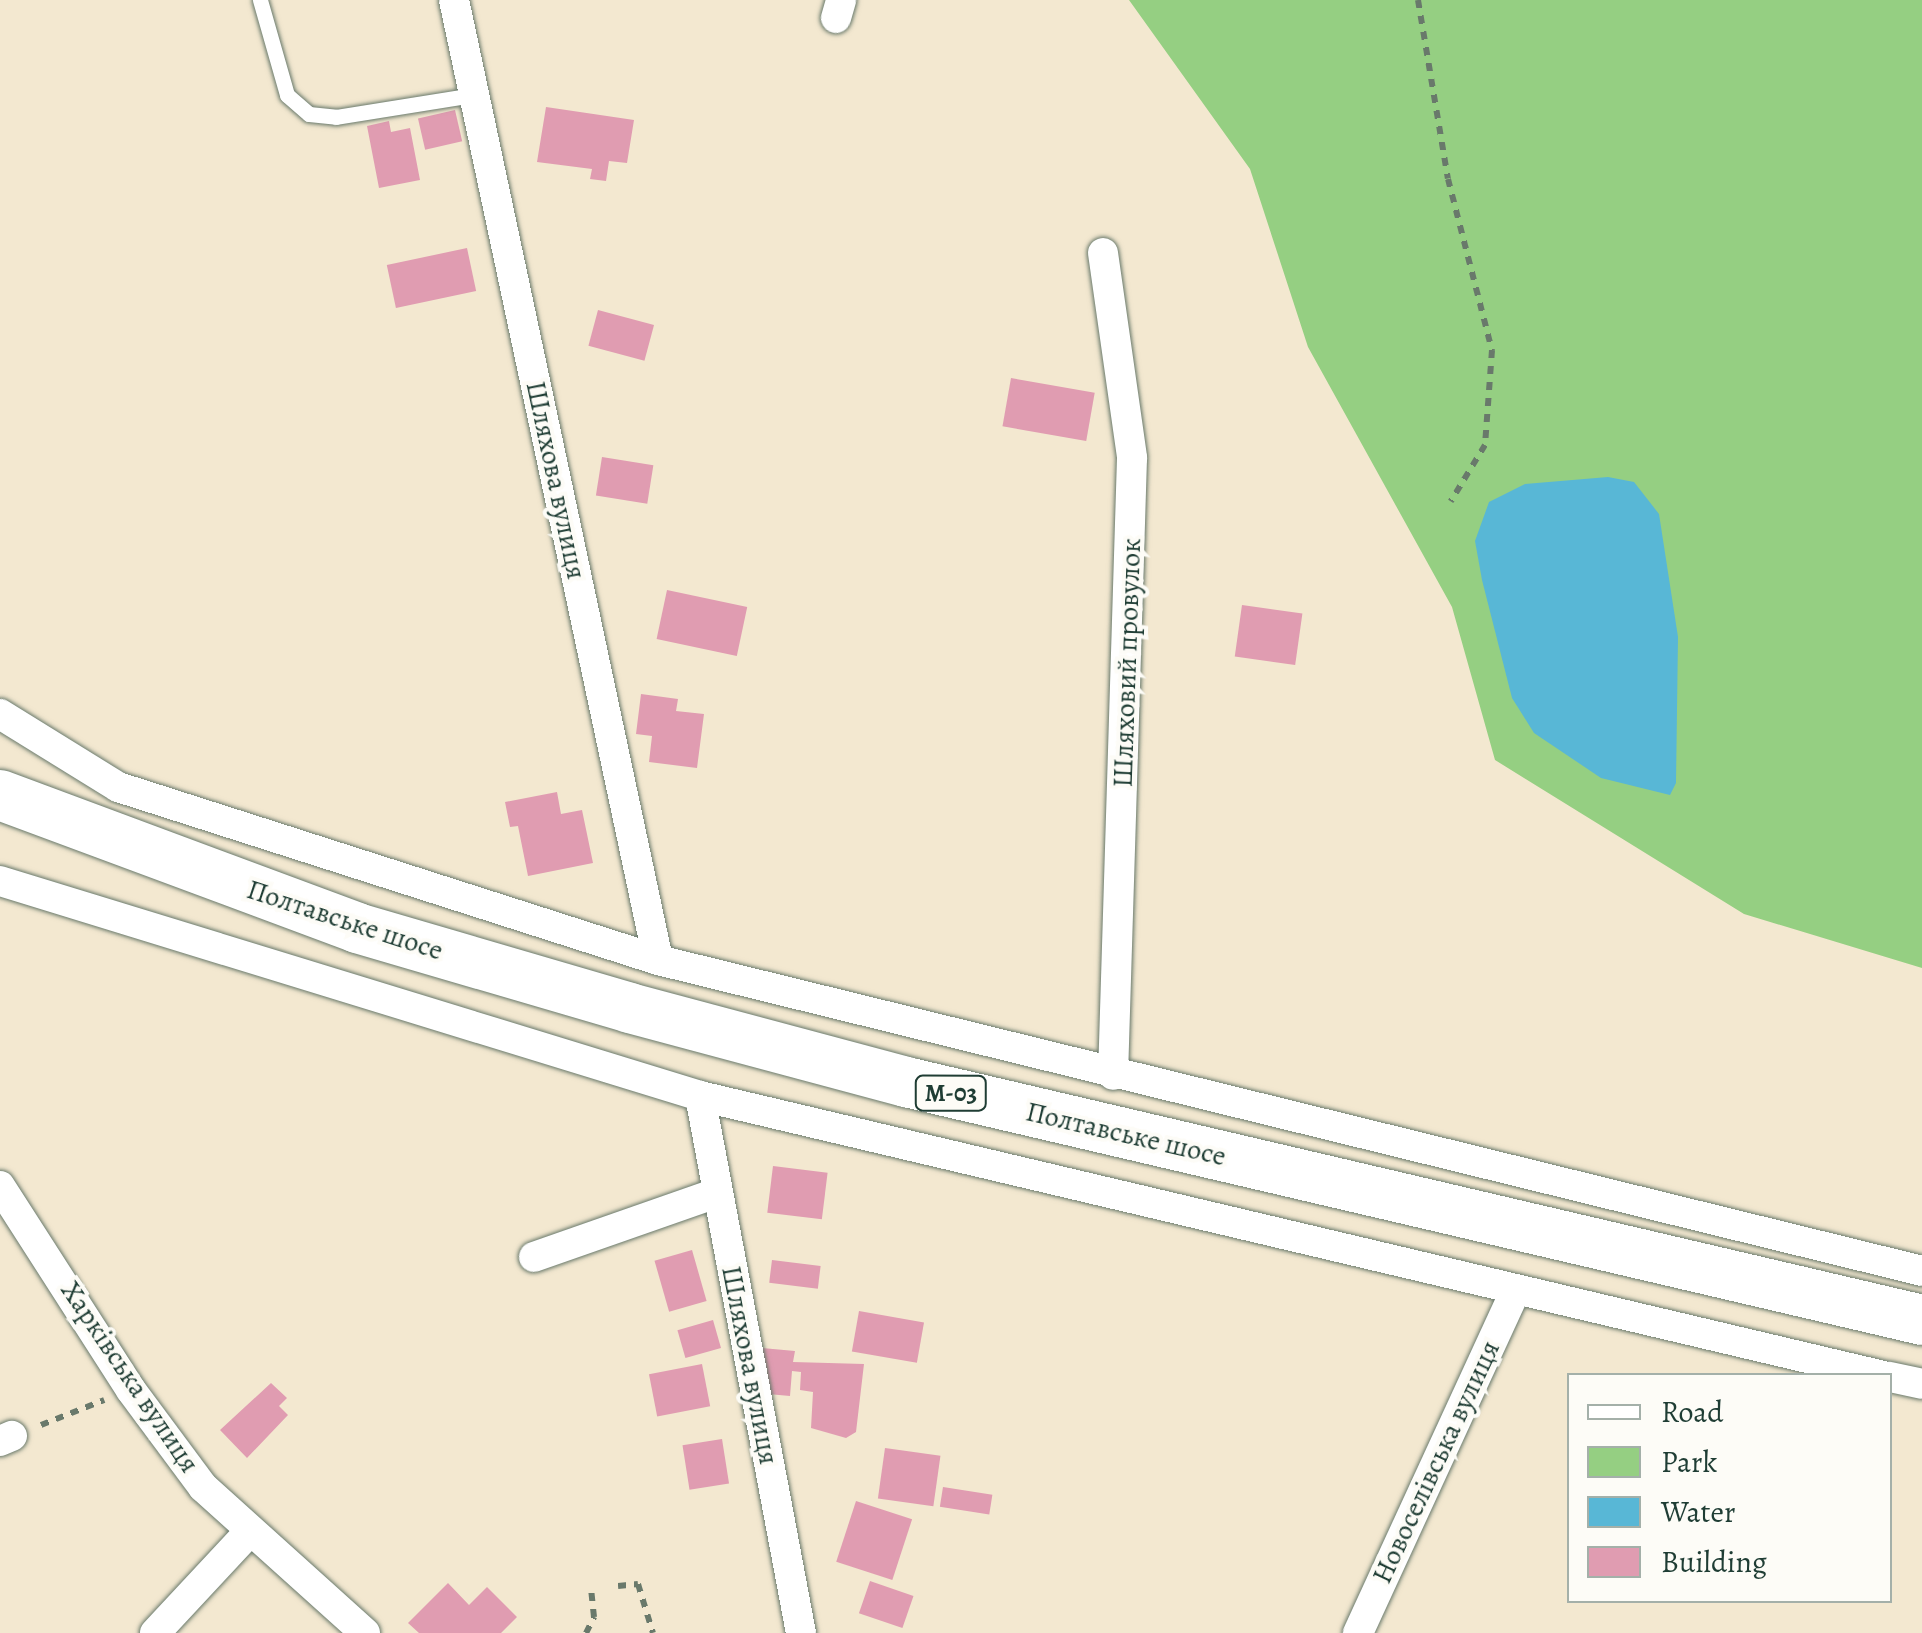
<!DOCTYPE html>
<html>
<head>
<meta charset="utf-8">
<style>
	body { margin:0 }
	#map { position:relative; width:1922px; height:1633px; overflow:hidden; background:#f3e8d0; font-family:Alegreya,serif }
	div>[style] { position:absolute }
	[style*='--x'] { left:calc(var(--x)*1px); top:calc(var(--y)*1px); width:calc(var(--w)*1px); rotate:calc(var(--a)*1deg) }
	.green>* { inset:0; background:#95cf82 }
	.water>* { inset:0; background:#58b7d6 }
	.building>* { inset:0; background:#e09cb1; transform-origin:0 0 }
	.path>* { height:6px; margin-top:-3px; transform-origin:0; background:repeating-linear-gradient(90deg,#69796b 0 8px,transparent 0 16px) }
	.roads { filter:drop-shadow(0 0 2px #69796b) drop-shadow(0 0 2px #69796b) }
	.service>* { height:15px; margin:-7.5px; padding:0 7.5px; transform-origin:7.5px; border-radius:7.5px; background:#fff }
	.minor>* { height:30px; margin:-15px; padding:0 15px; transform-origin:15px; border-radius:15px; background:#fff }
	.trunk>* { height:50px; margin:-25px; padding:0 25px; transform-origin:25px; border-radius:25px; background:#fff }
	span { translate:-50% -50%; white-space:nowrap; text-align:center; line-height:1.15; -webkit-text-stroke:8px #fdfcf7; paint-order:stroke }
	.shield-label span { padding:2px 8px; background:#fdfcf7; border:2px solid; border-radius:8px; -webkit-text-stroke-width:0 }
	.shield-label { font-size:25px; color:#1f3d34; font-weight:700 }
	.street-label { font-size:28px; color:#1f3d34 }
	.legend { position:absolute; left:1567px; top:1373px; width:325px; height:230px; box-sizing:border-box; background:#fdfcf7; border:2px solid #a4b0a9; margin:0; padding:12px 18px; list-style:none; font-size:30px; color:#1f3d34 }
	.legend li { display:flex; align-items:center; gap:20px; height:50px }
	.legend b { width:50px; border:2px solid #a4b0a9 }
</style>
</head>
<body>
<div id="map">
	<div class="green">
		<div style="clip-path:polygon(1129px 0,1922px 0,1922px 968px,1744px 914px,1495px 760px,1452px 607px,1308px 347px,1250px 169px)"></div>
	</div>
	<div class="water">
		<div style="clip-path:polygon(1608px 477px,1634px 482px,1659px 514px,1678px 637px,1676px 783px,1670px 795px,1601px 778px,1534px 733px,1512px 698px,1482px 580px,1475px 541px,1489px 502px,1525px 484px)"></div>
	</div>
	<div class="building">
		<div style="clip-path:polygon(546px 107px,634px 120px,627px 163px,609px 161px,606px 181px,590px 179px,592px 169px,537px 162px)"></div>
		<div style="left:455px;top:110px;width:32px;height:38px;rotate:77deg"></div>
		<div style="clip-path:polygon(389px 121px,391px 132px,410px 128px,420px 180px,379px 188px,367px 126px)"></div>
		<div style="left:467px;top:248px;width:44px;height:82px;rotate:78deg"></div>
		<div style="left:598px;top:310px;width:58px;height:37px;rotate:15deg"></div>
		<div style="left:1011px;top:378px;width:85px;height:49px;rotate:10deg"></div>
		<div style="left:602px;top:457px;width:52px;height:39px;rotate:9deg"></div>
		<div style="left:667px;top:590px;width:82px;height:50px;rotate:12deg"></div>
		<div style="left:1242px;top:605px;width:61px;height:52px;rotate:8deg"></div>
		<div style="clip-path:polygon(641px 694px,678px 699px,676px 711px,704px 714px,697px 768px,649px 762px,652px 736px,636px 734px)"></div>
		<div style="clip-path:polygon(557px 792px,561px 814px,582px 810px,593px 863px,528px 876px,518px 826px,510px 827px,505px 802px)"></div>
		<div style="left:773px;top:1166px;width:55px;height:47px;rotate:7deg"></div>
		<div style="left:692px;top:1250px;width:53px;height:39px;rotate:74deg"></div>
		<div style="left:772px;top:1260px;width:49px;height:23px;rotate:7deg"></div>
		<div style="left:859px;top:1311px;width:66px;height:41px;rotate:10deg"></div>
		<div style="left:713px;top:1320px;width:29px;height:37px;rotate:74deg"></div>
		<div style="clip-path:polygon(761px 1348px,795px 1351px,793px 1362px,864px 1364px,856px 1432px,846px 1438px,811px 1428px,813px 1392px,800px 1390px,801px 1372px,792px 1371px,790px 1396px,768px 1394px)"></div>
		<div style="left:702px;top:1364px;width:43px;height:54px;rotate:79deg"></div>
		<div style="clip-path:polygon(271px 1383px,287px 1398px,279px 1406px,288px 1415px,247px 1458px,220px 1430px)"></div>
		<div style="left:722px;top:1439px;width:45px;height:40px;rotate:81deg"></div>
		<div style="left:885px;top:1448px;width:56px;height:51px;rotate:8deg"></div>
		<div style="left:943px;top:1487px;width:50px;height:20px;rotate:9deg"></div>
		<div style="left:856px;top:1501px;width:59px;height:64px;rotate:18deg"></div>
		<div style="left:870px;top:1581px;width:46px;height:34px;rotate:19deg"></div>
		<div style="clip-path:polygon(448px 1583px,469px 1605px,487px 1587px,517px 1617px,501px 1633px,419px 1633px,408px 1623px)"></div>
	</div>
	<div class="path">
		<div style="--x:1418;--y:0;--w:181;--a:80.5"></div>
		<div style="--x:1448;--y:179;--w:177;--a:75.6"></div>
		<div style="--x:1492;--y:350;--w:95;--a:94.2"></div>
		<div style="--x:1485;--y:445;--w:66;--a:121.3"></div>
		<div style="--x:41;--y:1425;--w:68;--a:-21.6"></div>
		<div style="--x:618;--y:1586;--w:20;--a:-6"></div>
		<div style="--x:638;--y:1584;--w:51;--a:73"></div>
		<div style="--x:586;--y:1633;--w:18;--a:-63"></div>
		<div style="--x:594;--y:1617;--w:30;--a:-96"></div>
	</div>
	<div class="roads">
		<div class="service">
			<div style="--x:260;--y:0;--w:99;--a:74.1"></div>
			<div style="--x:287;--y:95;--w:29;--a:41"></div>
			<div style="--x:309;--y:114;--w:27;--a:6"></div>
			<div style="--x:336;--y:117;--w:140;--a:-9.1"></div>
		</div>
		<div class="minor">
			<div style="--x:454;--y:0;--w:981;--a:78"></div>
			<div style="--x:836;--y:18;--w:19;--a:-74"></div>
			<div style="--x:1103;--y:253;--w:207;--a:81.9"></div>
			<div style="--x:1132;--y:458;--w:617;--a:91.76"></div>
			<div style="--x:0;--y:714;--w:139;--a:31.7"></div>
			<div style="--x:118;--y:787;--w:567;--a:17.76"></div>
			<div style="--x:658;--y:960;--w:1302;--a:13.82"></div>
			<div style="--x:0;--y:881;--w:732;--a:17.07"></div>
			<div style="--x:700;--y:1096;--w:1217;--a:13.31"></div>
			<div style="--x:700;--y:1096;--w:546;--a:79.35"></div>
			<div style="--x:0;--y:1186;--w:242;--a:57.3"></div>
			<div style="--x:131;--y:1390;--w:121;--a:53.4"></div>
			<div style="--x:203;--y:1487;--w:218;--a:42"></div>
			<div style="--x:534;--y:1257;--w:194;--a:-19.3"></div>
			<div style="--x:1890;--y:1377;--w:33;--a:12"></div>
			<div style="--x:0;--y:1441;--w:13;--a:-23"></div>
			<div style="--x:155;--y:1633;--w:139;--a:-47"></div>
			<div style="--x:1358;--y:1633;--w:376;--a:-65.3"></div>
		</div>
		<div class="trunk">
			<div style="--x:0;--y:795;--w:381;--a:20.4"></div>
			<div style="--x:357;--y:928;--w:284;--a:16.3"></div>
			<div style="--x:630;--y:1008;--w:286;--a:15"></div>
			<div style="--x:906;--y:1082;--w:1044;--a:13.18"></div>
		</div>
	</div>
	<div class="shield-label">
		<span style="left:951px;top:1093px">М-03</span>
	</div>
	<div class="street-label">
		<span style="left:556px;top:480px;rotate:78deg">Шляхова вулиця</span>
		<span style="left:1127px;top:663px;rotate:-88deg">Шляховий провулок</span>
		<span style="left:345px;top:920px;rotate:18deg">Полтавське шосе</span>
		<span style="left:1126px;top:1134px;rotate:13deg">Полтавське шосе</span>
		<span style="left:750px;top:1365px;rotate:79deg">Шляхова вулиця</span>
		<span style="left:130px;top:1377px;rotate:56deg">Харківська вулиця</span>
		<span style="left:1436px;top:1462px;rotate:-65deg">Новоселівська вулиця</span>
	</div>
	<ul class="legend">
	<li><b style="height:12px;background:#fff"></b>Road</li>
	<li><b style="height:28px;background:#95cf82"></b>Park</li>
	<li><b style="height:28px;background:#58b7d6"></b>Water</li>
	<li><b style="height:28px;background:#e09cb1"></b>Building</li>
	</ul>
</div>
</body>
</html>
